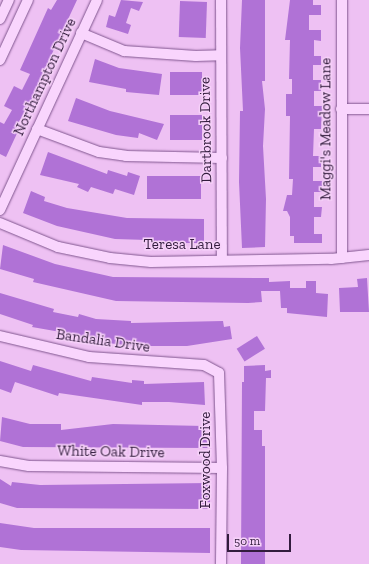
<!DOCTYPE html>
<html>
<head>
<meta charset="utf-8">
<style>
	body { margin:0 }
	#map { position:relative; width:369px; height:564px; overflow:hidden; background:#eec1f3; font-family:"Zilla Slab",serif }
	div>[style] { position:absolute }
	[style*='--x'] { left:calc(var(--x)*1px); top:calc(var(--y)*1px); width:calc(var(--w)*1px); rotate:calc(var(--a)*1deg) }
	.building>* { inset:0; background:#b072d6; transform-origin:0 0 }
	.roads { filter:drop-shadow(0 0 1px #80568f) drop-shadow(0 0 1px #80568f) }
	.minor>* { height:10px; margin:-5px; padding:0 5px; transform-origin:5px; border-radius:5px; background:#f9d5fd }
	span { translate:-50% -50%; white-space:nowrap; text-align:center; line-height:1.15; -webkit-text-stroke:3px #f6d1f9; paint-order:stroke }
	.street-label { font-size:15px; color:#321c3d }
	.scale { position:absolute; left:227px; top:534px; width:64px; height:18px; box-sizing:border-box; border:2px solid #321c3d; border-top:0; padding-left:5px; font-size:12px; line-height:14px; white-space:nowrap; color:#321c3d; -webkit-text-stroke:3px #f6d1f9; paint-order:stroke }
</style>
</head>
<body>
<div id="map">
	<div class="building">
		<div style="clip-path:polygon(57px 0,77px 0,36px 88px,38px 89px,17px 125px,20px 127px,6px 157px,0 154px,0 122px,4px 124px,12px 110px,4px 106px,14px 86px,22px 90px,30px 74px,20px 70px,48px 8px,51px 10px)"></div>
		<div style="clip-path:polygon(121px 0,143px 2px,139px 11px,131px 8px,126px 23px,131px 25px,128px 34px,106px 27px,109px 15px,115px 17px)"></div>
		<div style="clip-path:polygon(242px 0,265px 0,265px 81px,262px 81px,265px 109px,263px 146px,266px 199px,265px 247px,242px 248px,239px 182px,240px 111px,243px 111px,240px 48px)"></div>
		<div style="clip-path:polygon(290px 0,313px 0,313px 5px,321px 5px,321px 15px,309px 15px,309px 30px,321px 30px,321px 41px,314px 40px,314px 56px,321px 56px,321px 65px,313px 65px,313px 80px,321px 80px,321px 91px,314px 91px,314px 106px,322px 106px,321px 129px,314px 129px,313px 156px,321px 156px,321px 167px,313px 167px,313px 181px,322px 181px,322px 192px,314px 192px,314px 207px,322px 207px,321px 217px,314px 217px,314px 234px,322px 234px,322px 243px,294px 243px,294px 236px,290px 236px,290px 217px,287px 211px,283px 211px,287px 195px,292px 195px,293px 179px,289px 179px,290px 116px,286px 116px,286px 94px,292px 94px,292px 79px,289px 79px,290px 40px,285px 40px)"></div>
		<div style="left:207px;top:2px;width:36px;height:27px;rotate:92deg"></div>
		<div style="clip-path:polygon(95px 59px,119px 68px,162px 74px,159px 95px,126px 92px,126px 89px,89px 82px)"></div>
		<div style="left:170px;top:72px;width:32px;height:23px"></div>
		<div style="clip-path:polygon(76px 98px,110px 111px,164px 124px,157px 140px,139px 133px,138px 138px,116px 135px,68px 121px)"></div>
		<div style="left:170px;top:115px;width:32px;height:25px"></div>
		<div style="clip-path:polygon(48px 152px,107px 174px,108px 170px,127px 176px,128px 172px,140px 176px,134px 195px,115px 189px,113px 194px,91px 187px,88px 192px,77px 187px,79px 184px,40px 175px)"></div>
		<div style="left:147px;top:176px;width:54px;height:23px"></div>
		<div style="clip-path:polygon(31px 191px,45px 197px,44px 201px,67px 208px,127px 218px,204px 219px,204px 243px,147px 243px,147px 240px,115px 239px,57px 226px,23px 213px)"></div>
		<div style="clip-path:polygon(3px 245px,55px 264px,113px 277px,269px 278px,269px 282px,290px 281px,290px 288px,306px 288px,306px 281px,316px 281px,316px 293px,328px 294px,327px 317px,287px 313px,287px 308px,281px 308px,280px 291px,261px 291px,262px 302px,248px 303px,116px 301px,33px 282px,34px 279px,0 269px)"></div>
		<div style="clip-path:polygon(367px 278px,369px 312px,340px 312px,339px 288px,358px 287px,357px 279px)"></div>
		<div style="clip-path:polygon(0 293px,54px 309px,53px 312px,78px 317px,79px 314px,96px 319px,131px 321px,131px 323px,223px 321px,224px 327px,230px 326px,232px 339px,187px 346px,136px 346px,87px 341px,72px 334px,32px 327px,33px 325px,0 314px)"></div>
		<div style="left:257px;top:336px;width:15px;height:24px;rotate:58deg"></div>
		<div style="clip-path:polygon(0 361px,31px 371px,33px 365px,91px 381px,92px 377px,132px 383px,132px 380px,144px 381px,144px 384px,204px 382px,205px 405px,169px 402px,142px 402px,142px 405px,59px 393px,58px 396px,15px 382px,11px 393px,0 389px)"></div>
		<div style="clip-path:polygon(265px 365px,265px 371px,271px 370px,271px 378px,266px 378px,265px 411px,254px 411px,254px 430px,262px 430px,262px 446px,265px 446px,265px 564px,241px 564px,242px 382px,244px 382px,244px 366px)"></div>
		<div style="clip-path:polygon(2px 417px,30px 424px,61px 424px,61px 430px,113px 424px,204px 426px,208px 448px,23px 447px,0 441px)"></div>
		<div style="clip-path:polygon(0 479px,11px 486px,12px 482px,40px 485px,210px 483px,210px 509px,17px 508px,0 503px)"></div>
		<div style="clip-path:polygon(0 523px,34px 528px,210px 528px,210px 553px,21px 550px,0 547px)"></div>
	</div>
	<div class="roads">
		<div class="minor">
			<div style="--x:221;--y:0;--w:260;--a:89.8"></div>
			<div style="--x:0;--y:19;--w:21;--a:-65"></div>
			<div style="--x:81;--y:33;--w:47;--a:22.7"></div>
			<div style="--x:124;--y:51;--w:72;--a:4"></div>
			<div style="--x:196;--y:56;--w:24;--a:-2"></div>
			<div style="--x:0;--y:60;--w:66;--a:-65"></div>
			<div style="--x:341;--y:109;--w:28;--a:0"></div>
			<div style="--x:37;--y:129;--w:66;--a:20.4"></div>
			<div style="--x:99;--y:152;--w:27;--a:8"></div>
			<div style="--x:126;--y:156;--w:96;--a:1.2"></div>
			<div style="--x:0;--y:210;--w:231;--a:-65.2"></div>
			<div style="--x:0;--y:223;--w:63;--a:22.5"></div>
			<div style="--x:58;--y:247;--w:53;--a:11.9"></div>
			<div style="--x:110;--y:258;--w:41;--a:5.6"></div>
			<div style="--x:151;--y:262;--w:180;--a:-1"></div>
			<div style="--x:331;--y:259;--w:38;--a:-6"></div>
			<div style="--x:342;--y:258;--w:258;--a:-90"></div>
			<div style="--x:0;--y:336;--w:91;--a:13.3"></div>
			<div style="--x:89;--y:357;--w:115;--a:4"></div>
			<div style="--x:204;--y:365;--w:17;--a:28"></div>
			<div style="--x:219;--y:373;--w:95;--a:88.2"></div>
			<div style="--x:222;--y:468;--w:96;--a:90.6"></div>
			<div style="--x:0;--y:461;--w:29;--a:10"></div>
			<div style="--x:29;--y:466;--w:193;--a:0.6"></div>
		</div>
	</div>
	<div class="street-label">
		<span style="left:45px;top:77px;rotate:-65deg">Northampton Drive</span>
		<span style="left:326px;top:129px;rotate:-90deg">Maggi's Meadow Lane</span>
		<span style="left:206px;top:130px;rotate:-91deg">Dartbrook Drive</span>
		<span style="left:182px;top:245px">Teresa Lane</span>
		<span style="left:103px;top:341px;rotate:8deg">Bandalia Drive</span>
		<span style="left:111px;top:452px;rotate:1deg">White Oak Drive</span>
		<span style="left:206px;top:460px;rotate:-90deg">Foxwood Drive</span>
	</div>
	<div class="scale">50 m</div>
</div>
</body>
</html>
